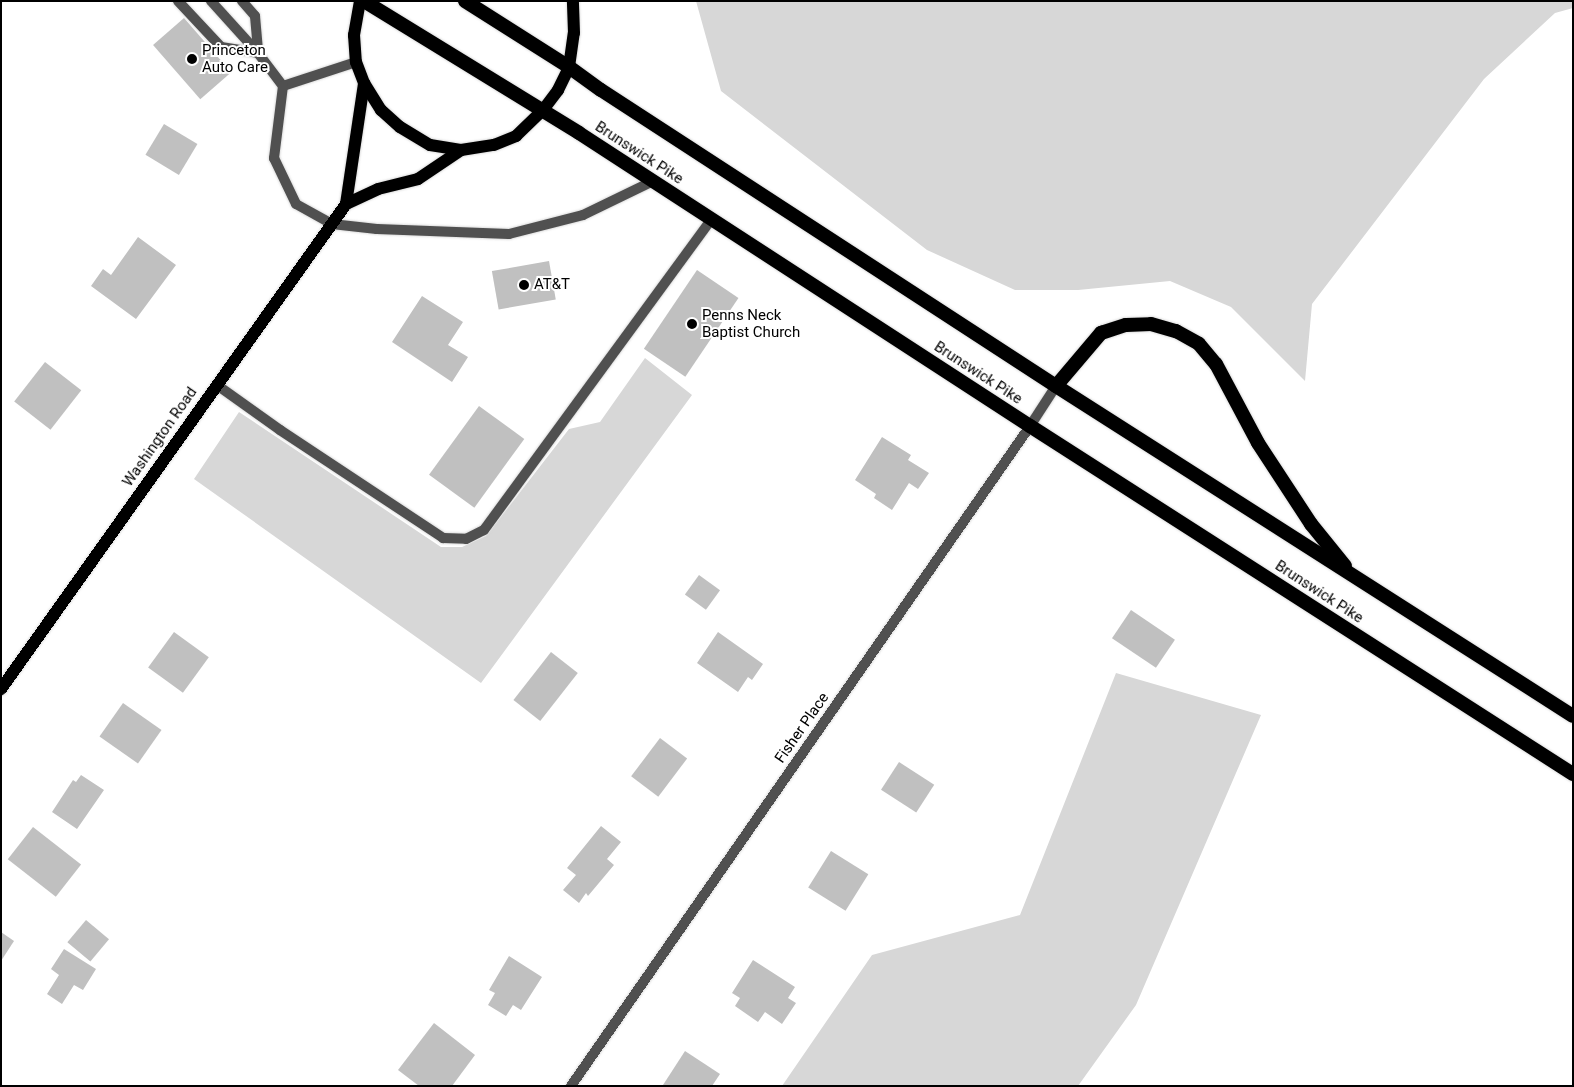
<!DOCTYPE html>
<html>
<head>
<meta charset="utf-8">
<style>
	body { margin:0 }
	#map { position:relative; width:1574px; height:1087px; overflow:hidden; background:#fff; font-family:Roboto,sans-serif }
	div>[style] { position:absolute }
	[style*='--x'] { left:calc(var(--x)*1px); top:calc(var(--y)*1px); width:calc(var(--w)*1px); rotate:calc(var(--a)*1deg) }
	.green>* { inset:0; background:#d7d7d7 }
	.building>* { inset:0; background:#c0c0c0; transform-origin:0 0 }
	.roads { filter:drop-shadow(0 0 1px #dbdbdb) drop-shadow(0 0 1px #dbdbdb) }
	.service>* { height:10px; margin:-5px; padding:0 5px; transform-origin:5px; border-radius:5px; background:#505050 }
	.minor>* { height:10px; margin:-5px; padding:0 5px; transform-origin:5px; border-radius:5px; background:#505050 }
	.primary>* { height:12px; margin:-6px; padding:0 6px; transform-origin:6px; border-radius:6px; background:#000 }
	.trunk>* { height:14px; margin:-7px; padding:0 7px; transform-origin:7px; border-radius:7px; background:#000 }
	.dots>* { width:14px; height:14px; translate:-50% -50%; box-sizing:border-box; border:2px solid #fff; border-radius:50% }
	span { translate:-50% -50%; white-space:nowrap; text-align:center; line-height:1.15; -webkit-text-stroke:4px #fff; paint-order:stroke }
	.poi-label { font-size:15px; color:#000 }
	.left { translate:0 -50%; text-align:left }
	.street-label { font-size:15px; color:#000 }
	.frame { position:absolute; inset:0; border:2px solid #000; pointer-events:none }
</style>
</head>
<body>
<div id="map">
	<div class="green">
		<div style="clip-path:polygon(696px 1px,1573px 1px,1573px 8px,1555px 13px,1484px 79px,1312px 304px,1305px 381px,1231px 307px,1170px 281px,1078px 290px,1015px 290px,927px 250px,721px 91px)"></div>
		<div style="clip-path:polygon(645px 358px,692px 395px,481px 683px,194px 479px,239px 412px,441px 547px,462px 547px,486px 536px,569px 429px,600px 422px)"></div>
		<div style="clip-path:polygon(1116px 673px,1261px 715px,1136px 1005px,1078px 1086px,782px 1086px,872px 955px,1020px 915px)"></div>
	</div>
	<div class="building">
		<div style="left:184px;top:18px;width:72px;height:41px;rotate:49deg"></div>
		<div style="left:164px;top:124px;width:39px;height:36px;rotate:31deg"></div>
		<div style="clip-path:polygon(138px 237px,176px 265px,136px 319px,91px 286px,103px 269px,111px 275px)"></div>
		<div style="left:549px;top:261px;width:39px;height:58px;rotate:80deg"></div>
		<div style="left:697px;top:270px;width:50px;height:95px;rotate:34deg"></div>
		<div style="clip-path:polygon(422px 296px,463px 322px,448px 345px,468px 357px,452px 382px,392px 342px)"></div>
		<div style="left:45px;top:362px;width:46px;height:50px;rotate:38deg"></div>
		<div style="left:479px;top:406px;width:56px;height:85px;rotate:36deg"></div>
		<div style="clip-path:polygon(882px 437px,911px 455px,908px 460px,929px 473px,918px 489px,909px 483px,892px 510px,874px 498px,876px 494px,855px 480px)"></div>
		<div style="left:699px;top:575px;width:26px;height:24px;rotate:36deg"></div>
		<div style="left:1131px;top:610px;width:53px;height:34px;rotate:34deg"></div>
		<div style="left:174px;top:632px;width:43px;height:44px;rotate:36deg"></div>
		<div style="clip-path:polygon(718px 632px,763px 664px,752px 680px,748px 677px,738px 692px,697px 663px)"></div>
		<div style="left:551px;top:652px;width:34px;height:61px;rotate:38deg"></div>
		<div style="left:123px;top:703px;width:47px;height:41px;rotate:35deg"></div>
		<div style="left:660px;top:738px;width:34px;height:48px;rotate:37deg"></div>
		<div style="left:899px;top:762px;width:42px;height:33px;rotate:33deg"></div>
		<div style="clip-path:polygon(81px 775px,104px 790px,77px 829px,52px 812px,73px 780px,76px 782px)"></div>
		<div style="clip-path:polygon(601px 826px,621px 842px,607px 859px,614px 865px,588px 896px,586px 893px,579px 903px,563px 890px,576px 875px,567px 868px)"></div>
		<div style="left:33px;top:827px;width:61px;height:41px;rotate:38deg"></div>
		<div style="left:831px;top:851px;width:44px;height:43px;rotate:32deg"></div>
		<div style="left:86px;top:920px;width:30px;height:29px;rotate:40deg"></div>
		<div style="clip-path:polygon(1px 932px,14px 941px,1px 961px)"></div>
		<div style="clip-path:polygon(64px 949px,96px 969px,83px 990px,74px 985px,62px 1004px,47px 994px,59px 975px,51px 969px)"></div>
		<div style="clip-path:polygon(509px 956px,542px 977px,521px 1010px,513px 1005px,506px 1016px,488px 1005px,495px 993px,489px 990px)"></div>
		<div style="clip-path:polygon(753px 960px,795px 987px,788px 998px,796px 1003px,782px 1024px,765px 1012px,758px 1022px,735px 1006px,740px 998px,732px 993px)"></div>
		<div style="clip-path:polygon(434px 1023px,475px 1055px,452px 1086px,419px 1086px,398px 1070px)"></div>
		<div style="clip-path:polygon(685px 1051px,720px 1074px,712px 1086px,663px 1085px)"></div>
	</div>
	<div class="roads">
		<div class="service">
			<div style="--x:178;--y:1;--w:63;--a:46.9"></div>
			<div style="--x:221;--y:47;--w:37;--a:9"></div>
			<div style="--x:211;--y:1;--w:70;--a:47.9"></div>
			<div style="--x:258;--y:53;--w:41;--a:52.9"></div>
			<div style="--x:283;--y:86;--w:77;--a:-18.2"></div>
			<div style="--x:242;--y:1;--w:20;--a:49"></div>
			<div style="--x:255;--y:16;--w:37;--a:85"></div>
			<div style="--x:283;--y:86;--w:73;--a:97.1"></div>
			<div style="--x:274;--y:158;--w:51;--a:64.4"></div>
			<div style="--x:296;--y:204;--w:41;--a:29.1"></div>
			<div style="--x:332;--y:224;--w:45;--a:6.3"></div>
			<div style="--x:377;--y:229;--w:132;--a:2.2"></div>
			<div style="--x:509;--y:234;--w:76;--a:-14.4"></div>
			<div style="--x:583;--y:215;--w:78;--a:-25.9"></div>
			<div style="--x:217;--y:385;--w:77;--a:35.5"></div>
			<div style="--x:280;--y:430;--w:196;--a:33.5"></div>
			<div style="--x:443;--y:538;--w:23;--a:2"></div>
			<div style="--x:466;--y:539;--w:20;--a:-27"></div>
			<div style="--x:484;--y:530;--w:384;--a:-53.8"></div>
		</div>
		<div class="minor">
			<div style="--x:571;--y:1086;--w:804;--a:-55.18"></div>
			<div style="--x:1030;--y:426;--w:48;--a:-57"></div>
		</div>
		<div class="primary">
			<div style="--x:360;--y:1;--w:35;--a:100"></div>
			<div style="--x:354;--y:35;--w:27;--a:86"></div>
			<div style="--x:356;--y:62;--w:22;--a:69"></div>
			<div style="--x:364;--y:83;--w:32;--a:58"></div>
			<div style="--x:381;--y:110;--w:25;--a:42"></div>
			<div style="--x:400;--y:127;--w:35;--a:31"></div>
			<div style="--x:430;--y:145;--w:31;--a:9"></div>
			<div style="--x:461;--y:150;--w:33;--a:-9"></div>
			<div style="--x:494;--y:145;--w:24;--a:-22"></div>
			<div style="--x:516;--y:136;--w:37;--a:-44"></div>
			<div style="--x:543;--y:110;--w:25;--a:-53"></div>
			<div style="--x:558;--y:90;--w:25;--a:-64"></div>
			<div style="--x:569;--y:67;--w:34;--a:-82"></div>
			<div style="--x:574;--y:33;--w:32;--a:-92"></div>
			<div style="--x:346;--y:204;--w:35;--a:-25"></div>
			<div style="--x:378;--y:189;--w:41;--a:-14"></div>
			<div style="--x:418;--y:179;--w:52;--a:-34"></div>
			<div style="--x:1;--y:689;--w:595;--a:-54.57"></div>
			<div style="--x:346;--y:204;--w:122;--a:-81.5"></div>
		</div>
		<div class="trunk">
			<div style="--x:364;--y:1;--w:252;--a:31.5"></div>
			<div style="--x:579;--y:133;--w:538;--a:33.01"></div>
			<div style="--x:1030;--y:426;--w:645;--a:32.66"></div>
			<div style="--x:465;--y:1;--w:123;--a:32.4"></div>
			<div style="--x:569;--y:67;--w:39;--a:36"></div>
			<div style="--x:601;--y:90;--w:543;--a:33.05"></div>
			<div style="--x:1056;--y:386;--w:613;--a:32.55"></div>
			<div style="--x:1056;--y:386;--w:70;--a:-49.7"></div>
			<div style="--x:1101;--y:333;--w:26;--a:-18"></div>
			<div style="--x:1126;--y:325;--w:25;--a:-2"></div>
			<div style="--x:1151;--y:324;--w:26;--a:16"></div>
			<div style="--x:1176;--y:331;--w:26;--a:29"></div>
			<div style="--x:1199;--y:344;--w:26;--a:50"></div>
			<div style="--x:1216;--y:364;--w:89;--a:62"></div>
			<div style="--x:1258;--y:443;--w:97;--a:56.8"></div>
			<div style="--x:1311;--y:524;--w:54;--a:51"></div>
		</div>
	</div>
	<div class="dots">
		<div style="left:192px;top:59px;background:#000"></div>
		<div style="left:524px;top:285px;background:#000"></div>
		<div style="left:692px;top:324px;background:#000"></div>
	</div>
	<div class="poi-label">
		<span class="left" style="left:202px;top:59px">Princeton<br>Auto Care</span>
		<span class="left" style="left:534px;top:285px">AT&amp;T</span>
		<span class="left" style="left:702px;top:324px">Penns Neck<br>Baptist Church</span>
	</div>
	<div class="street-label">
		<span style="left:639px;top:153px;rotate:33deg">Brunswick Pike</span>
		<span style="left:978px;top:373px;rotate:33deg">Brunswick Pike</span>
		<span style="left:160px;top:437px;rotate:-55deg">Washington Road</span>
		<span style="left:1319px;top:592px;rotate:33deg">Brunswick Pike</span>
		<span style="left:802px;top:728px;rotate:-55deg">Fisher Place</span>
	</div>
	<div class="frame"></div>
</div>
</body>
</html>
